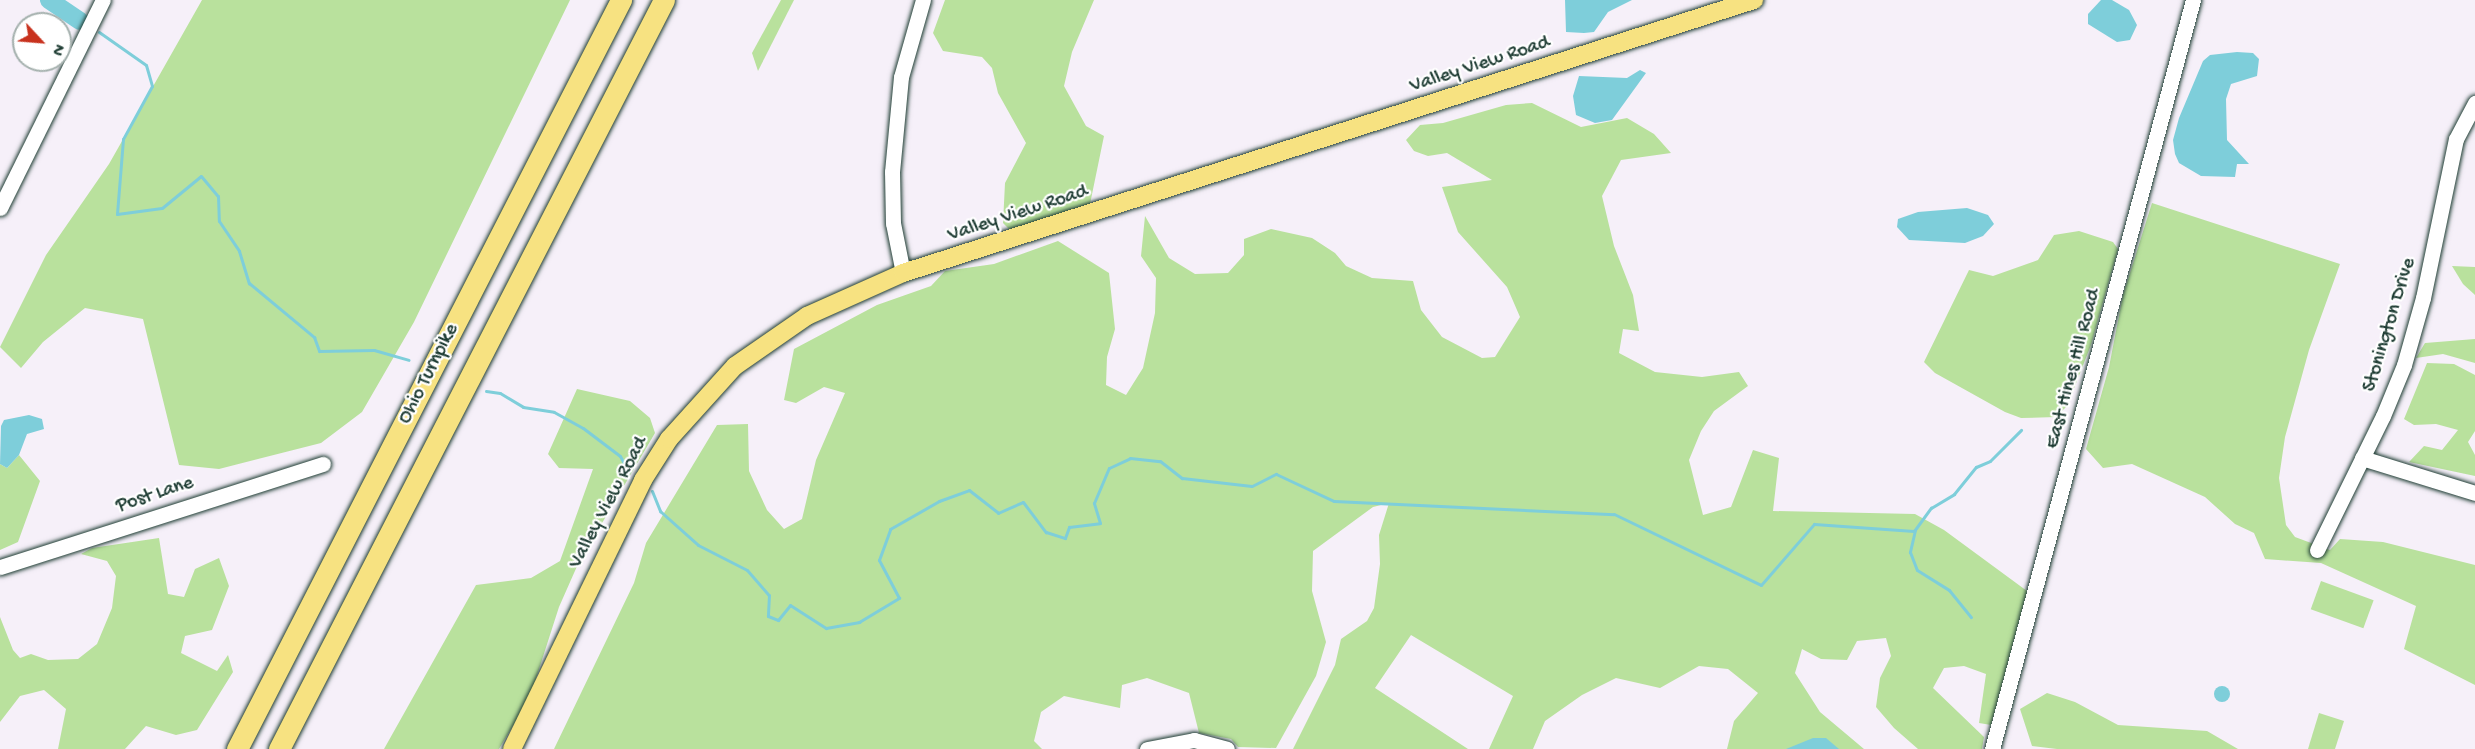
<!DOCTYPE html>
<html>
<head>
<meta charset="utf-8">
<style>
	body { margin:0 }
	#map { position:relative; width:2475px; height:749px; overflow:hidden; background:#f6f0f9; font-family:"Gochi Hand",sans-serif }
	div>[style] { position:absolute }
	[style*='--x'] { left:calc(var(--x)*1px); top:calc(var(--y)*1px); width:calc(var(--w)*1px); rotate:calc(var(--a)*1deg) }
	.green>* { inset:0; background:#b9e19d; transform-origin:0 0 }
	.water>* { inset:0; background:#7eceda }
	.round { border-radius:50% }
	.stream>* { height:3px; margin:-1.5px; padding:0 1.5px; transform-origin:1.5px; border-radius:1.5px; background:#7eceda }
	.river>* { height:18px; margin:-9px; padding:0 9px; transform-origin:9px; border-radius:9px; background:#7eceda }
	.roads { filter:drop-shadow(0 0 2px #1f3d34) drop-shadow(0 0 2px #1f3d34) }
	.minor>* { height:15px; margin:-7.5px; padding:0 7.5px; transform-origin:7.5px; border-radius:7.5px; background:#fff }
	.major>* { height:18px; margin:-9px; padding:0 9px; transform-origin:9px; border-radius:9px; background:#f7e281 }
	.highway>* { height:21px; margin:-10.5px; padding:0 10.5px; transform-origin:10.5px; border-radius:10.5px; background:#f7e281 }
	span { translate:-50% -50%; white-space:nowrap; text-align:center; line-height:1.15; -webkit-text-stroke:4.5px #fff; paint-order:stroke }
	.street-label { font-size:20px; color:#1f3d34 }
	.north { position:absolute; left:12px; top:12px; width:60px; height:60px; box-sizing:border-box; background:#fff; border:2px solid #a5b1ae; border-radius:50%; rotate:116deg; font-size:16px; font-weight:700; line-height:24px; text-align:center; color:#1f3d34 }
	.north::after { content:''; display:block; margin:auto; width:21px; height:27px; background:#c8321e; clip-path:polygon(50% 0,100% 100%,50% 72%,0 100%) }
</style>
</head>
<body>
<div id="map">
	<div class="green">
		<div style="clip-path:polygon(202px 0,570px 0,414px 322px,362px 412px,321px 443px,219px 469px,179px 465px,143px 319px,85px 308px,43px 342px,21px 368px,0 347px,46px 255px,109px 164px)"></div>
		<div style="clip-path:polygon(781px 0,794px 0,758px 71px,752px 53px)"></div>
		<div style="clip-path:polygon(945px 0,1094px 0,1072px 52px,1064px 86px,1086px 126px,1104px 136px,1090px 204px,1010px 230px,1003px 223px,1005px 183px,1026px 143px,998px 93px,992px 68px,982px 57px,943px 51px,933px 33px)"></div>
		<div style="clip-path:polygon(1532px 103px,1581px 127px,1627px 118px,1654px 134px,1671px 153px,1621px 160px,1602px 196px,1614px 246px,1633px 295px,1639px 331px,1623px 329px,1619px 353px,1655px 372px,1702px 377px,1739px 372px,1748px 386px,1714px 411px,1701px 431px,1689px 460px,1703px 515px,1731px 507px,1753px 450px,1779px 458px,1773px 511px,1915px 514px,1944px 530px,2027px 591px,1991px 725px,1979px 723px,1986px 674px,1964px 666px,1944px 668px,1933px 688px,1984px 737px,1982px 749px,1918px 749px,1894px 728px,1876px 707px,1880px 678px,1891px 656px,1886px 638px,1857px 641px,1847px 660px,1821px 659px,1802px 649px,1795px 673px,1820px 712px,1864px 749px,1727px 749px,1734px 721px,1758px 693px,1728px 669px,1699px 666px,1660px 688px,1616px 678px,1582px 695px,1545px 721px,1533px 749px,1489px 749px,1513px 696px,1411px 635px,1375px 688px,1468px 749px,1293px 749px,1335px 665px,1341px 639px,1367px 621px,1374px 608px,1380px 564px,1379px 535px,1389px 503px,1373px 507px,1313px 551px,1312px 591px,1326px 642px,1316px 676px,1276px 748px,1238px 747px,1231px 739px,1199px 733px,1189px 693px,1147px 678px,1122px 685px,1120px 708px,1064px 696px,1041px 712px,1034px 741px,1042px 749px,554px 749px,634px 583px,646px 543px,717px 425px,748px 424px,749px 471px,767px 510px,784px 529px,802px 519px,816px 460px,845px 393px,824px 387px,796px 403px,784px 400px,794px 349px,877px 305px,931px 286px,945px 271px,994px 264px,1058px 241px,1109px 273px,1115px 329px,1107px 357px,1106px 385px,1126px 395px,1143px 368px,1155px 313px,1156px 278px,1141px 256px,1145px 216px,1169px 258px,1195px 274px,1228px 273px,1244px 255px,1244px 239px,1271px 229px,1312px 238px,1335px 253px,1346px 266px,1372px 278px,1413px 281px,1421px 310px,1442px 337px,1482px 358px,1495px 357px,1520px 317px,1507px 287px,1458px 232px,1442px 187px,1492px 180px,1447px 153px,1428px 156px,1414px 151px,1406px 140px,1420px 125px,1443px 123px,1506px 105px)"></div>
		<div style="clip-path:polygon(2152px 203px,2340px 264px,2309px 350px,2285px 437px,2279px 478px,2286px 525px,2295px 537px,2330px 550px,2340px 539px,2383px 542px,2475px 565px,2475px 685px,2404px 649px,2416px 606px,2321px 563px,2265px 559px,2254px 533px,2235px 524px,2205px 497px,2132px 464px,2103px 468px,2086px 449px,2109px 367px,2123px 295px)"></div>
		<div style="clip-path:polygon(2079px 231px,2113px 242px,2118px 249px,2091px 345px,2067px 406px,2056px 417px,2021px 418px,2005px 412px,1935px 373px,1924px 362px,1969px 270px,1993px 276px,2038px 260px,2054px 235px)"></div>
		<div style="clip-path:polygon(2452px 266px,2475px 267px,2475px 295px,2463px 284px)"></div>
		<div style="clip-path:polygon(2475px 339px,2475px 363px,2443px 354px,2416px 358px,2425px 343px)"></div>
		<div style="clip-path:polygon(2427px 363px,2454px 364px,2475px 375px,2475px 431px,2468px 442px,2475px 455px,2475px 476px,2409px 462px,2424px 446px,2442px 450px,2458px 430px,2436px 424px,2414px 425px,2404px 419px)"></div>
		<div style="clip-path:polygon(577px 389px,630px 401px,650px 418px,655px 433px,578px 564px,559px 607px,530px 697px,499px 749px,384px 749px,476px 585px,531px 578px,560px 561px,593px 469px,559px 468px,548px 454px)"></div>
		<div style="clip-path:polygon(19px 455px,40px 481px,18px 542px,0 550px,0 464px,7px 468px)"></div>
		<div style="clip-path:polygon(159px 538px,168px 594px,184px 597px,195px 569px,219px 558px,229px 586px,212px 630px,185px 636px,181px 653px,217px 671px,228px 655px,233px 672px,197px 730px,176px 735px,146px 726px,125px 749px,58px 749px,66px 709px,44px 690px,20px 696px,0 722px,0 617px,13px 650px,20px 658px,31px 654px,48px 660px,78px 659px,97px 644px,112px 608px,116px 576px,107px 561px,81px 554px,92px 548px)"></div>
		<div style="left:2321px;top:581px;width:56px;height:30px;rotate:20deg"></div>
		<div style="clip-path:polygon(2047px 693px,2075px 702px,2118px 725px,2207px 731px,2238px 749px,2057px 749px,2032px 746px,2020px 709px)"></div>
		<div style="clip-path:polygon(2319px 713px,2344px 721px,2335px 749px,2308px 749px)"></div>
	</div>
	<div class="water">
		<div style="clip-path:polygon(1565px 0,1632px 0,1608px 12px,1594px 32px,1584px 33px,1566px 32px)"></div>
		<div style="clip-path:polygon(2101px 0,2112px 0,2129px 10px,2137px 25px,2130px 40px,2117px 42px,2088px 24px,2088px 14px)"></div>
		<div style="clip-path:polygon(2237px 52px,2253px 53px,2259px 59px,2257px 76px,2231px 84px,2226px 99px,2227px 140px,2249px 164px,2237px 164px,2235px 177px,2201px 176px,2179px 163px,2175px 154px,2173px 140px,2179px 118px,2203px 61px,2210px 55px)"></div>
		<div style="clip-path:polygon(1640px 70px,1646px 73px,1612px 120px,1595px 123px,1576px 115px,1573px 96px,1579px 76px,1627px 78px)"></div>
		<div style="clip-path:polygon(1967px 208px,1988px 215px,1994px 224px,1983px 236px,1965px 243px,1909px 240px,1897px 227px,1898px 219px,1918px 212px)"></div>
		<div style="clip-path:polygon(29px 415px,42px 419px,44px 429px,27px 434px,19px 455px,7px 468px,0 464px,1px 426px,4px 420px)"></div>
		<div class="round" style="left:2214px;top:686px;width:16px;height:16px"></div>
		<div style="clip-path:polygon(1813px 738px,1826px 738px,1839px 749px,1786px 749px)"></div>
	</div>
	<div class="stream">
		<div style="--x:99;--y:32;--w:57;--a:35.1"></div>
		<div style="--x:146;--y:65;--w:22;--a:74"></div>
		<div style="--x:152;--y:86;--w:60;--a:118.7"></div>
		<div style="--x:123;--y:139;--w:75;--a:94.6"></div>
		<div style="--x:117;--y:214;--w:45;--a:-7.6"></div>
		<div style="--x:162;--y:208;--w:50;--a:-39.4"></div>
		<div style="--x:201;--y:176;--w:26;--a:50"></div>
		<div style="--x:218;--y:196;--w:25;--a:88"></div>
		<div style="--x:219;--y:221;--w:36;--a:56"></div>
		<div style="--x:239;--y:251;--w:34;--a:73"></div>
		<div style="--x:249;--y:283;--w:85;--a:39.7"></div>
		<div style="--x:314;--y:337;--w:15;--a:70"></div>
		<div style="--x:319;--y:351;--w:55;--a:-1"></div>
		<div style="--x:374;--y:350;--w:36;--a:16"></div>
		<div style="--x:486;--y:391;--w:14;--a:8"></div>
		<div style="--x:500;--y:393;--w:27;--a:31"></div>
		<div style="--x:523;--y:407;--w:31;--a:9"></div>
		<div style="--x:554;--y:412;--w:33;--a:29"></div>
		<div style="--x:583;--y:428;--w:46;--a:37.1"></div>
		<div style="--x:620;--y:456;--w:18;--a:61"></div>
		<div style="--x:652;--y:491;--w:22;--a:68"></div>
		<div style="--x:660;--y:511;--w:51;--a:41.8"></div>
		<div style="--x:698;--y:545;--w:55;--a:27"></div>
		<div style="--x:747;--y:570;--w:33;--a:49"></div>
		<div style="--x:769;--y:595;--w:21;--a:93"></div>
		<div style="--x:768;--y:616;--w:11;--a:22"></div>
		<div style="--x:778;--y:620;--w:19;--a:-51"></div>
		<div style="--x:790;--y:605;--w:43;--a:32.6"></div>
		<div style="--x:826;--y:628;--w:34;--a:-10"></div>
		<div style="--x:859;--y:622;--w:47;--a:-31"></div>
		<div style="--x:899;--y:598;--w:43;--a:-117.8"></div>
		<div style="--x:879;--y:560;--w:33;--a:-70"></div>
		<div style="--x:890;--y:529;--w:56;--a:-29.7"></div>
		<div style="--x:939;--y:501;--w:32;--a:-20"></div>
		<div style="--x:969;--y:490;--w:37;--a:38"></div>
		<div style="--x:998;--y:513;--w:27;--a:-24"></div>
		<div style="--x:1023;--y:502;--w:38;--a:53"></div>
		<div style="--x:1046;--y:532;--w:20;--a:18"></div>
		<div style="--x:1065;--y:538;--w:12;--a:-70"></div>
		<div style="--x:1069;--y:527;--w:31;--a:-7"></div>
		<div style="--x:1100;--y:523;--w:21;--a:-107"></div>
		<div style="--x:1094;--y:503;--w:38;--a:-67"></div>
		<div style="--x:1109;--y:468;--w:23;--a:-25"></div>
		<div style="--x:1130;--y:458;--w:30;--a:6"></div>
		<div style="--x:1160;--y:461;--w:28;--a:38"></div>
		<div style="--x:1182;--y:478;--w:70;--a:6.5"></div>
		<div style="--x:1252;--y:486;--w:27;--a:-27"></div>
		<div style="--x:1276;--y:474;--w:64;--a:25"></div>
		<div style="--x:1334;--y:501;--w:280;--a:2.7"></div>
		<div style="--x:1614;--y:514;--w:163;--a:25.8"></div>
		<div style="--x:1761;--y:585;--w:81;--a:-49"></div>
		<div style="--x:1814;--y:524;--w:100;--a:4"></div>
		<div style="--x:1914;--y:531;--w:29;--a:-54"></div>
		<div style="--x:1931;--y:508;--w:27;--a:-31"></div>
		<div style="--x:1954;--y:494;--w:35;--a:-51"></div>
		<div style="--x:1976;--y:467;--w:15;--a:-23"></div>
		<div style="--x:1990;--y:461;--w:44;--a:-45"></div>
		<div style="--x:1915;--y:530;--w:23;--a:103"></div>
		<div style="--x:1910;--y:552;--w:19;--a:69"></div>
		<div style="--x:1917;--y:570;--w:38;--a:32"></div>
		<div style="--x:1949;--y:590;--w:35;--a:51"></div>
	</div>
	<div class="river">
		<div style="--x:49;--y:0;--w:37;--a:34"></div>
	</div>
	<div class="roads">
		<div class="minor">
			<div style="--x:0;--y:208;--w:232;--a:-63.7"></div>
			<div style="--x:903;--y:273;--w:51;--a:-101.3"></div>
			<div style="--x:893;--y:223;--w:51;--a:-91.1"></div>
			<div style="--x:892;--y:172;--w:95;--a:-84.6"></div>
			<div style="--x:901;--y:77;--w:80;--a:-74.1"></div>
			<div style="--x:2362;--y:458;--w:118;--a:17.2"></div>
			<div style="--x:2317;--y:550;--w:149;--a:-63.8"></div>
			<div style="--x:2383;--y:416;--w:55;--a:-67.6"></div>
			<div style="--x:2404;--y:365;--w:70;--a:-74.2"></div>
			<div style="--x:2423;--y:298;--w:162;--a:-78.3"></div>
			<div style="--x:2456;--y:139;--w:41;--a:-62.2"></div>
			<div style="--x:0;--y:567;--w:339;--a:-17.7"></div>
			<div style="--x:1147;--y:749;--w:48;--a:-10.8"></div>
			<div style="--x:1194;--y:740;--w:34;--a:15"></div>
			<div style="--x:1992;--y:749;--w:776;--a:-74.98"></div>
		</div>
		<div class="major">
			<div style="--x:512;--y:749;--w:299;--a:-64"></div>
			<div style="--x:643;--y:480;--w:49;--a:-57.6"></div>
			<div style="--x:669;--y:439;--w:98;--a:-47.9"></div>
			<div style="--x:735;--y:366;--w:88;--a:-34.8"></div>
			<div style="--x:807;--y:316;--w:105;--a:-24.1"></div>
			<div style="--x:903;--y:273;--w:894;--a:-17.79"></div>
		</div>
		<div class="highway">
			<div style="--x:237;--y:749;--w:842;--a:-62.86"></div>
			<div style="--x:279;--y:749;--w:842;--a:-62.8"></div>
		</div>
	</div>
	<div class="street-label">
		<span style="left:1480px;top:65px;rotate:-18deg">Valley View Road</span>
		<span style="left:1018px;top:214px;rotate:-18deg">Valley View Road</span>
		<span style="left:2390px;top:325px;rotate:-73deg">Stonington Drive</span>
		<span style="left:2074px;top:369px;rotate:-75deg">East Hines Hill Road</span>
		<span style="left:429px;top:374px;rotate:-63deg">Ohio Turnpike</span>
		<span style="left:155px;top:495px;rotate:-18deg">Post Lane</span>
		<span style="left:609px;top:503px;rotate:-62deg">Valley View Road</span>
	</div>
	<div class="north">N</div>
</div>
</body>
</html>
